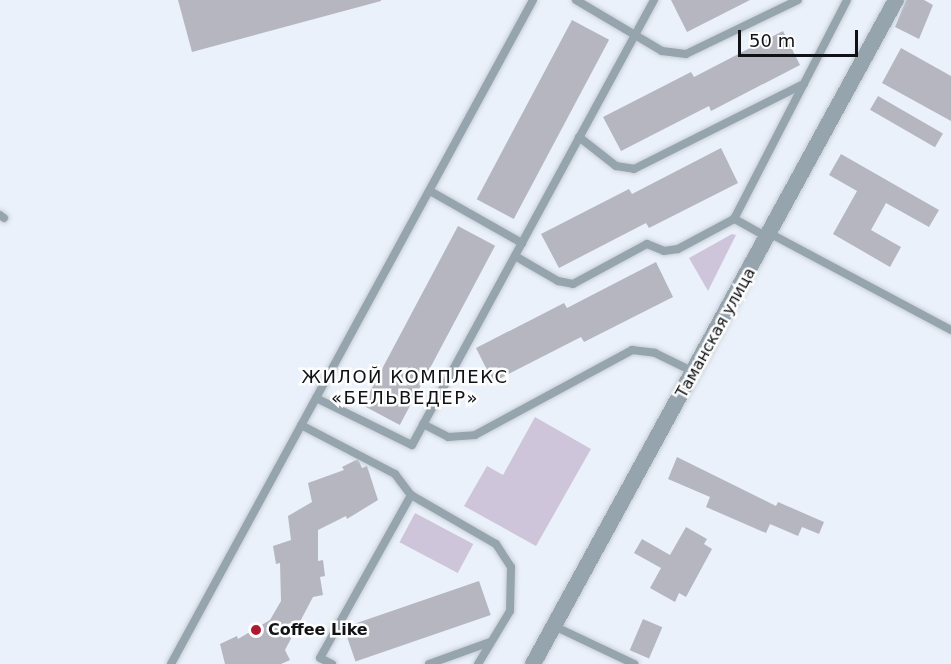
<!DOCTYPE html>
<html>
<head>
<meta charset="utf-8">
<style>
	body { margin:0 }
	#map { position:relative; width:951px; height:664px; overflow:hidden; background:#eaf1fa; font-family:"DejaVu Sans",sans-serif }
	div>[style] { position:absolute }
	[style*='--x'] { left:calc(var(--x)*1px); top:calc(var(--y)*1px); width:calc(var(--w)*1px); rotate:calc(var(--a)*1deg) }
	.green>* { inset:0; background:#cfc5da; transform-origin:0 0 }
	.building>* { inset:0; background:#b5b6c0; transform-origin:0 0 }
	.roads { filter:drop-shadow(0 0 2px #c7cdd5) drop-shadow(0 0 2px #c7cdd5) }
	.service>* { height:8px; margin:-4px; padding:0 4px; transform-origin:4px; border-radius:4px; background:#95a4ad }
	.minor>* { height:16px; margin:-8px; padding:0 8px; transform-origin:8px; border-radius:8px; background:#95a4ad }
	.dots>* { width:16px; height:16px; translate:-50% -50%; box-sizing:border-box; border:3px solid #fdfdfd; border-radius:50% }
	span { translate:-50% -50%; white-space:nowrap; text-align:center; line-height:1.15; -webkit-text-stroke:5px #fdfdfd; paint-order:stroke }
	.street-label { font-size:16px; color:#101215 }
	.poi-label { font-size:16px; color:#101215; font-weight:700 }
	.left { translate:0 -50%; text-align:left }
	.neighbourhood-label { font-size:18px; color:#101215; letter-spacing:1.5px }
	.scale { position:absolute; left:738px; top:30px; width:120px; height:27px; box-sizing:border-box; border:3px solid #101215; border-top:0; padding-left:8px; font-size:18px; line-height:21px; white-space:nowrap; color:#101215; -webkit-text-stroke:4px #fdfdfd; paint-order:stroke }
</style>
</head>
<body>
<div id="map">
	<div class="green">
		<div style="clip-path:polygon(732px 234px,736px 235px,708px 291px,689px 258px)"></div>
		<div style="clip-path:polygon(535px 417px,591px 449px,536px 546px,464px 506px,487px 466px,503px 475px)"></div>
		<div style="left:415px;top:513px;width:66px;height:33px;rotate:28deg"></div>
	</div>
	<div class="building">
		<div style="clip-path:polygon(178px 0,381px 0,381px 1px,192px 52px)"></div>
		<div style="clip-path:polygon(671px 0,750px 0,687px 32px)"></div>
		<div style="clip-path:polygon(906px 0,924px 0,933px 5px,919px 39px,895px 27px)"></div>
		<div style="left:572px;top:20px;width:42px;height:203px;rotate:28deg"></div>
		<div style="clip-path:polygon(783px 31px,800px 65px,711px 111px,709px 106px,621px 151px,603px 117px,691px 72px,694px 77px)"></div>
		<div style="clip-path:polygon(901px 48px,951px 76px,951px 121px,882px 83px)"></div>
		<div style="left:878px;top:96px;width:75px;height:16px;rotate:30deg"></div>
		<div style="clip-path:polygon(721px 148px,738px 183px,649px 228px,646px 223px,559px 268px,541px 234px,629px 189px,632px 194px)"></div>
		<div style="clip-path:polygon(841px 154px,939px 210px,929px 227px,886px 203px,871px 230px,901px 247px,890px 267px,833px 234px,857px 191px,829px 175px)"></div>
		<div style="left:458px;top:226px;width:42px;height:203px;rotate:28deg"></div>
		<div style="clip-path:polygon(656px 262px,673px 297px,584px 342px,581px 337px,493px 382px,476px 348px,564px 303px,567px 308px)"></div>
		<div style="clip-path:polygon(677px 457px,776px 506px,778px 502px,824px 522px,819px 534px,802px 527px,798px 536px,770px 524px,766px 533px,706px 507px,710px 497px,668px 479px)"></div>
		<div style="clip-path:polygon(358px 459px,362px 468px,367px 466px,378px 500px,347px 519px,346px 516px,318px 530px,318px 561px,323px 560px,325px 576px,320px 577px,323px 595px,313px 597px,285px 650px,290px 660px,281px 664px,225px 664px,220px 644px,237px 636px,238px 639px,270px 620px,281px 601px,280px 563px,276px 564px,273px 546px,291px 540px,288px 516px,312px 502px,308px 483px,344px 470px,342px 467px)"></div>
		<div style="clip-path:polygon(686px 527px,707px 539px,704px 544px,712px 549px,686px 597px,679px 593px,675px 602px,650px 588px,661px 568px,634px 553px,642px 539px,670px 555px)"></div>
		<div style="left:479px;top:581px;width:36px;height:143px;rotate:71deg"></div>
		<div style="left:643px;top:619px;width:21px;height:34px;rotate:23deg"></div>
	</div>
	<div class="roads">
		<div class="service">
			<div style="--x:576;--y:0;--w:100;--a:30.7"></div>
			<div style="--x:662;--y:51;--w:24;--a:7"></div>
			<div style="--x:686;--y:54;--w:124;--a:-25.7"></div>
			<div style="--x:579;--y:137;--w:47;--a:38.1"></div>
			<div style="--x:616;--y:166;--w:18;--a:9"></div>
			<div style="--x:634;--y:169;--w:190;--a:-26.6"></div>
			<div style="--x:430;--y:191;--w:106;--a:29.5"></div>
			<div style="--x:0;--y:215;--w:5;--a:37"></div>
			<div style="--x:771;--y:234;--w:204;--a:28.1"></div>
			<div style="--x:767;--y:237;--w:38;--a:-151"></div>
			<div style="--x:734;--y:219;--w:246;--a:-62.7"></div>
			<div style="--x:515;--y:256;--w:50;--a:30.2"></div>
			<div style="--x:558;--y:281;--w:15;--a:11"></div>
			<div style="--x:573;--y:284;--w:84;--a:-28.4"></div>
			<div style="--x:647;--y:244;--w:18;--a:22"></div>
			<div style="--x:664;--y:251;--w:14;--a:-8"></div>
			<div style="--x:678;--y:249;--w:64;--a:-28.2"></div>
			<div style="--x:316;--y:398;--w:107;--a:26.1"></div>
			<div style="--x:412;--y:445;--w:507;--a:-61.46"></div>
			<div style="--x:423;--y:424;--w:28;--a:27"></div>
			<div style="--x:448;--y:437;--w:27;--a:-4"></div>
			<div style="--x:475;--y:435;--w:179;--a:-28.4"></div>
			<div style="--x:632;--y:350;--w:23;--a:7"></div>
			<div style="--x:655;--y:353;--w:43;--a:26"></div>
			<div style="--x:301;--y:425;--w:106;--a:27.5"></div>
			<div style="--x:395;--y:474;--w:26;--a:53"></div>
			<div style="--x:411;--y:495;--w:98;--a:30"></div>
			<div style="--x:496;--y:544;--w:27;--a:57"></div>
			<div style="--x:511;--y:567;--w:44;--a:91.3"></div>
			<div style="--x:510;--y:611;--w:62;--a:121.1"></div>
			<div style="--x:554;--y:626;--w:89;--a:25.4"></div>
			<div style="--x:171;--y:664;--w:756;--a:-61.4"></div>
			<div style="--x:332;--y:664;--w:13;--a:-153"></div>
			<div style="--x:320;--y:658;--w:187;--a:-60.8"></div>
			<div style="--x:429;--y:664;--w:65;--a:-19.8"></div>
		</div>
		<div class="minor">
			<div style="--x:533;--y:664;--w:757;--a:-61.34"></div>
		</div>
	</div>
	<div class="dots">
		<div style="left:256px;top:630px;background:#ad1930"></div>
	</div>
	<div class="street-label">
		<span style="left:716px;top:333px;rotate:-61deg">Таманская улица</span>
	</div>
	<div class="poi-label">
		<span class="left" style="left:268px;top:630px">Coffee Like</span>
	</div>
	<div class="neighbourhood-label">
		<span style="left:405px;top:388px">ЖИЛОЙ КОМПЛЕКС<br>«БЕЛЬВЕДЕР»</span>
	</div>
	<div class="scale">50 m</div>
</div>
</body>
</html>
